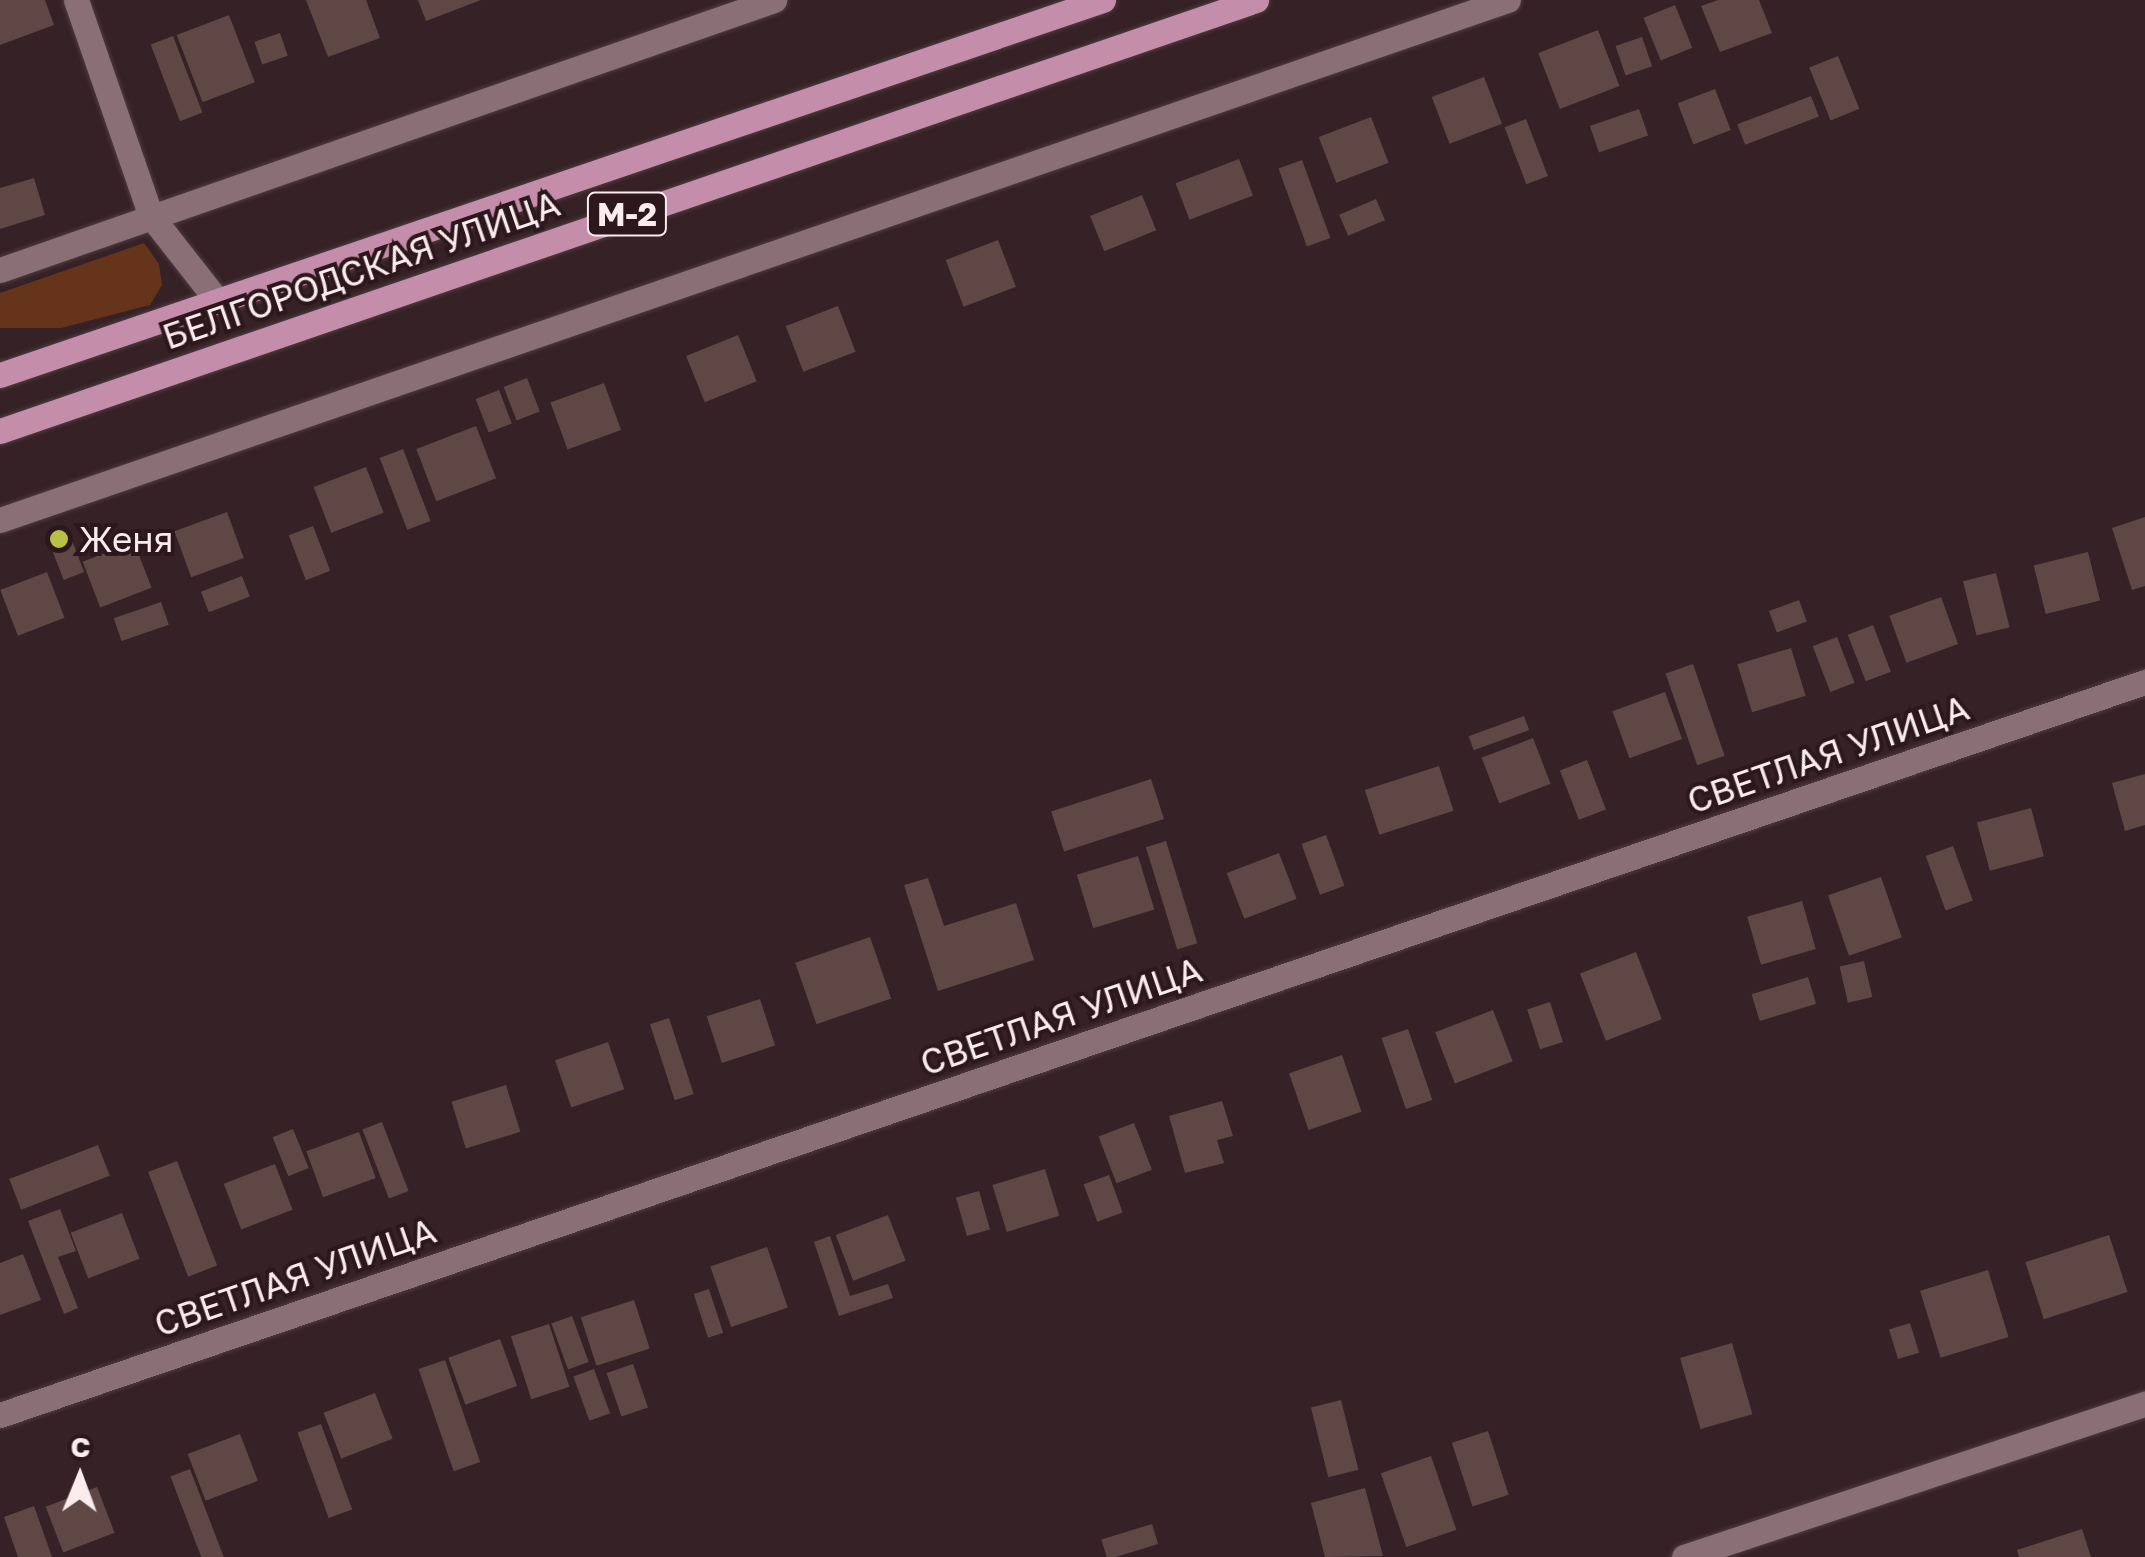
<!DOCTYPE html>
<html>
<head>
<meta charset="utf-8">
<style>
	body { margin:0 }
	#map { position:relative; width:2145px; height:1557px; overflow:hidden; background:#362126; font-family:"Golos Text",sans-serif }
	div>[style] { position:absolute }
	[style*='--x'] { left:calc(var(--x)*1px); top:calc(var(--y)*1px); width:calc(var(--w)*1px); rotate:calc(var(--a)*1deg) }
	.green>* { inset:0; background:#65341a }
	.building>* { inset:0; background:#5f4745; transform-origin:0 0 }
	.roads { filter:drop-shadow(0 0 2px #4e3c40) drop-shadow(0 0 2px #4e3c40) }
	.minor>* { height:25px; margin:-12.5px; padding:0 12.5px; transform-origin:12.5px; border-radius:12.5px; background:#8a7076 }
	.major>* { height:25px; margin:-12.5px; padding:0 12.5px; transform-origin:12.5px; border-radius:12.5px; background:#c48daa }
	.dots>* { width:28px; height:28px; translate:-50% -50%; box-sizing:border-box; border:5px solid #2c181c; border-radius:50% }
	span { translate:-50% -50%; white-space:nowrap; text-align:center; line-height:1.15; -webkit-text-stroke:8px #2c181c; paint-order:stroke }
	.shield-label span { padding:2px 8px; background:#2c181c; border:2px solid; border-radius:8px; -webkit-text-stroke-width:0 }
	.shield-label { font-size:32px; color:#faebee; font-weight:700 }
	.street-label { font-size:35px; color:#faebee }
	.poi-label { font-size:35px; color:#faebee }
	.left { translate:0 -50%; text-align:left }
	.north { position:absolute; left:30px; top:1427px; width:100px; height:100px; -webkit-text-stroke:8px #2c181c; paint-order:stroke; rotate:1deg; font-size:28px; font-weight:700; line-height:40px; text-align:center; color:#faebee }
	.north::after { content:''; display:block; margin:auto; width:35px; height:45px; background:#faebee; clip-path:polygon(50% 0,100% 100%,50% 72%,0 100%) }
</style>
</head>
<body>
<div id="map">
	<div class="green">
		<div style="clip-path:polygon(144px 243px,159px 264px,162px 285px,150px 305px,61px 328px,0 328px,0 293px)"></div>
	</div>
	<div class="building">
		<div style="clip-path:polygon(0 0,45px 0,54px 25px,0 45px)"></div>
		<div style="clip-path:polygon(306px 0,366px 0,380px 38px,328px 57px)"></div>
		<div style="clip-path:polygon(418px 0,481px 0,426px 21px)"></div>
		<div style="clip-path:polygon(1718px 0,1759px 0,1772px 33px,1720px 52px,1701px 6px)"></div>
		<div style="left:1675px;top:5px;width:46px;height:34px;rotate:68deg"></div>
		<div style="left:229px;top:15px;width:72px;height:56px;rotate:69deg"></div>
		<div style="left:1598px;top:30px;width:60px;height:64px;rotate:69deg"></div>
		<div style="left:280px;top:33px;width:24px;height:27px;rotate:71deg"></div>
		<div style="left:173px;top:36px;width:82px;height:24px;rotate:69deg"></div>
		<div style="left:1642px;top:37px;width:31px;height:28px;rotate:71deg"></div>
		<div style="left:1838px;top:56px;width:57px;height:31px;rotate:68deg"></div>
		<div style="left:1484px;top:77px;width:50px;height:56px;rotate:69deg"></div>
		<div style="left:1715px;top:89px;width:44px;height:40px;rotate:69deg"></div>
		<div style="left:1811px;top:96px;width:22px;height:79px;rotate:69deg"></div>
		<div style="left:1639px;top:109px;width:28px;height:52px;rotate:71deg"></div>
		<div style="left:1371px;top:117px;width:49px;height:56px;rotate:69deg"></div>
		<div style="left:1526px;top:119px;width:61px;height:23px;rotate:69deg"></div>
		<div style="left:1239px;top:159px;width:39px;height:68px;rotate:69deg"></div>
		<div style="left:1302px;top:160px;width:83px;height:25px;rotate:70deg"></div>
		<div style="clip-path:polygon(34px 178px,45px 215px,0 229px,0 188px)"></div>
		<div style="left:1142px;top:195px;width:38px;height:56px;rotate:68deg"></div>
		<div style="left:1376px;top:199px;width:23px;height:40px;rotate:67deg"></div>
		<div style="left:998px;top:240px;width:50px;height:56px;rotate:69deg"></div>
		<div style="left:838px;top:306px;width:49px;height:56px;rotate:69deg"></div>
		<div style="left:738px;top:335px;width:50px;height:56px;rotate:68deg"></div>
		<div style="left:527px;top:378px;width:36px;height:25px;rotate:69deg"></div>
		<div style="left:604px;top:383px;width:50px;height:57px;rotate:70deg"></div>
		<div style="left:499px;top:390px;width:36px;height:25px;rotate:69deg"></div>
		<div style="left:476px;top:426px;width:56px;height:64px;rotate:69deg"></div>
		<div style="left:403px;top:449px;width:77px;height:25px;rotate:69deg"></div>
		<div style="left:366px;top:467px;width:49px;height:56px;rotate:69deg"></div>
		<div style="left:227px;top:512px;width:49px;height:56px;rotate:70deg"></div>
		<div style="clip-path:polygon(2145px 517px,2145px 586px,2132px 590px,2112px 528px)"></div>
		<div style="left:313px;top:526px;width:48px;height:26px;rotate:69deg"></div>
		<div style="left:68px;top:530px;width:45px;height:22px;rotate:69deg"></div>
		<div style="left:134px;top:542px;width:49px;height:55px;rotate:69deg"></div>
		<div style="left:2088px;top:552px;width:50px;height:56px;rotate:76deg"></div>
		<div style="left:47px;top:572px;width:49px;height:50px;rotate:69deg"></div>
		<div style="left:1996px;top:573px;width:56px;height:34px;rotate:76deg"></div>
		<div style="left:242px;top:576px;width:22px;height:44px;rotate:69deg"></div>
		<div style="left:1941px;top:597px;width:50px;height:55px;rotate:70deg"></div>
		<div style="left:1799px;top:600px;width:23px;height:32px;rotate:70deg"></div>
		<div style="left:161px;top:602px;width:24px;height:50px;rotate:71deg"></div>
		<div style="left:1873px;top:625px;width:50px;height:27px;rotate:69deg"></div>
		<div style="left:1837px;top:637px;width:49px;height:26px;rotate:69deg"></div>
		<div style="left:1791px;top:648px;width:50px;height:56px;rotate:73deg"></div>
		<div style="left:1693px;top:664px;width:97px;height:29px;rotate:71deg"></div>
		<div style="left:1665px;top:692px;width:50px;height:56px;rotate:70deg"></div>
		<div style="left:1524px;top:716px;width:15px;height:59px;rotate:70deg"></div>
		<div style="left:1533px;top:738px;width:49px;height:55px;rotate:69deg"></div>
		<div style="left:1587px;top:760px;width:53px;height:29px;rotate:69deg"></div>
		<div style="left:1439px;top:766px;width:47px;height:78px;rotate:72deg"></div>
		<div style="clip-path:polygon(2145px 774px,2145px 825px,2125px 831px,2112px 783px)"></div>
		<div style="left:1151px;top:779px;width:42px;height:105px;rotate:72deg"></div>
		<div style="left:2031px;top:808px;width:50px;height:56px;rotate:75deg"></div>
		<div style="left:1326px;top:835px;width:54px;height:26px;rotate:70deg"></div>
		<div style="left:1166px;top:841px;width:107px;height:21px;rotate:73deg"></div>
		<div style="left:1953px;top:846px;width:58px;height:29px;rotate:70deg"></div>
		<div style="left:1279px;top:853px;width:49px;height:56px;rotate:69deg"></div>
		<div style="left:1138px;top:856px;width:56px;height:64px;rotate:73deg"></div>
		<div style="left:1881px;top:877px;width:64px;height:56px;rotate:71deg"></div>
		<div style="clip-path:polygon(928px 878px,944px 926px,1016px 903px,1034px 960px,938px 991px,904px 885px)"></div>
		<div style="left:1802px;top:901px;width:50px;height:57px;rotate:74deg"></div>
		<div style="left:870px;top:937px;width:65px;height:79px;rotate:71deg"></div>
		<div style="left:1636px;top:952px;width:72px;height:60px;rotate:69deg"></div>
		<div style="left:1864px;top:961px;width:37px;height:25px;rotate:77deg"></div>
		<div style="left:1808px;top:977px;width:28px;height:59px;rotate:73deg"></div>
		<div style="left:760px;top:999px;width:49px;height:56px;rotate:72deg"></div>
		<div style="left:1550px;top:1002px;width:42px;height:24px;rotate:72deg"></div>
		<div style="left:1493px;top:1010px;width:55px;height:62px;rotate:69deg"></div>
		<div style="left:669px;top:1018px;width:80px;height:20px;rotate:72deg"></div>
		<div style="left:1408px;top:1029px;width:75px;height:28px;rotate:71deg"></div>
		<div style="left:608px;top:1042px;width:50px;height:56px;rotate:71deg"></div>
		<div style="left:1342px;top:1055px;width:60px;height:56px;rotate:71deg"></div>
		<div style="left:506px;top:1085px;width:49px;height:57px;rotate:73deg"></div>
		<div style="clip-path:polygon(1222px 1101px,1233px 1136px,1217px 1140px,1224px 1163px,1185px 1173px,1169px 1116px)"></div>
		<div style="left:382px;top:1122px;width:74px;height:21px;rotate:69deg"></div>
		<div style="left:1134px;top:1123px;width:50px;height:38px;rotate:69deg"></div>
		<div style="left:293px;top:1129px;width:42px;height:22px;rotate:68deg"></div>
		<div style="left:359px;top:1132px;width:49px;height:56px;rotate:70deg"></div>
		<div style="left:98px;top:1145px;width:33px;height:95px;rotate:69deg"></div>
		<div style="left:177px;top:1161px;width:112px;height:31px;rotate:69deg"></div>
		<div style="left:275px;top:1164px;width:49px;height:55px;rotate:69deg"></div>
		<div style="left:1045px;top:1169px;width:49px;height:55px;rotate:73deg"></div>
		<div style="left:1109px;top:1175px;width:40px;height:27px;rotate:70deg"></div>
		<div style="left:979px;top:1191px;width:40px;height:24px;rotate:74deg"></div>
		<div style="clip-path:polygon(60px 1209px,76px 1251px,58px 1257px,78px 1308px,64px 1314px,28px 1221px)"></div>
		<div style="left:122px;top:1213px;width:49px;height:55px;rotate:69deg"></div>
		<div style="left:888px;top:1215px;width:49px;height:56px;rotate:69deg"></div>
		<div style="left:2109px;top:1235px;width:60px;height:88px;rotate:72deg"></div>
		<div style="clip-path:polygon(830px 1236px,850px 1296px,888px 1284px,893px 1298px,839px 1316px,814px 1242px)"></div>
		<div style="left:767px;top:1247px;width:64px;height:60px;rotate:71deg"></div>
		<div style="clip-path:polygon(23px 1254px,41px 1300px,0 1315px,0 1263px)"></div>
		<div style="left:1988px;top:1270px;width:70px;height:71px;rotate:73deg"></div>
		<div style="left:709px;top:1289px;width:46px;height:16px;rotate:72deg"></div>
		<div style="left:634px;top:1300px;width:51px;height:56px;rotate:72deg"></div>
		<div style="left:572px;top:1316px;width:49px;height:22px;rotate:70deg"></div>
		<div style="left:1910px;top:1323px;width:31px;height:22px;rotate:73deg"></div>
		<div style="left:549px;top:1324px;width:66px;height:40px;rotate:72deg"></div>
		<div style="left:500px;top:1339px;width:50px;height:55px;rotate:70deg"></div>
		<div style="left:1732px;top:1343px;width:74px;height:54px;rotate:74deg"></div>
		<div style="left:445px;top:1360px;width:108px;height:28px;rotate:71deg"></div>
		<div style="left:633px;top:1364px;width:46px;height:28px;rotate:71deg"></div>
		<div style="left:594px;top:1369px;width:47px;height:22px;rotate:70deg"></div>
		<div style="left:375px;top:1393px;width:49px;height:55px;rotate:69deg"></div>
		<div style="left:1341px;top:1400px;width:72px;height:31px;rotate:76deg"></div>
		<div style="left:321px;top:1424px;width:91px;height:25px;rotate:70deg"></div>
		<div style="left:1488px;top:1431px;width:67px;height:38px;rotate:72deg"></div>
		<div style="left:240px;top:1434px;width:50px;height:56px;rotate:69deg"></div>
		<div style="left:1431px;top:1456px;width:78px;height:53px;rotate:71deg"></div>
		<div style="left:190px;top:1469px;width:94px;height:21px;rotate:69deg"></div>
		<div style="left:97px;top:1487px;width:49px;height:55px;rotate:69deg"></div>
		<div style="clip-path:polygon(1365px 1488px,1383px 1556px,1325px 1557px,1311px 1503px)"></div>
		<div style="clip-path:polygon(34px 1506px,52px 1557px,18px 1557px,4px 1517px)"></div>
		<div style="left:1152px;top:1524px;width:21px;height:53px;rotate:73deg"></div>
		<div style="clip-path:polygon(2082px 1529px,2091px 1557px,2019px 1557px,2017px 1550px)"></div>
	</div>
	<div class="roads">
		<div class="minor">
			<div style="--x:76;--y:0;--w:229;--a:70.9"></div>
			<div style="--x:151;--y:216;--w:105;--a:51.9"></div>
			<div style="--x:0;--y:270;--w:820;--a:-19.23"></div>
			<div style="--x:0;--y:520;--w:1595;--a:-19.03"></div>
			<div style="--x:0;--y:1415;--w:2267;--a:-18.87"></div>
			<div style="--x:1684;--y:1557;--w:486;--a:-18.4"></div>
		</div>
		<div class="major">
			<div style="--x:0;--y:375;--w:1165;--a:-18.78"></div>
			<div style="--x:0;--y:431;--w:1328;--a:-18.94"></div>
		</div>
	</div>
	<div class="dots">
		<div style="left:59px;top:539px;background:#b9c046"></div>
	</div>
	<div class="shield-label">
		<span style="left:627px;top:214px">М-2</span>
	</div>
	<div class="street-label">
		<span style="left:361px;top:270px;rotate:-19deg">БЕЛГОРОДСКАЯ УЛИЦА</span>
		<span style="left:1828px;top:754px;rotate:-19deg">СВЕТЛАЯ УЛИЦА</span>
		<span style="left:1061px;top:1016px;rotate:-19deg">СВЕТЛАЯ УЛИЦА</span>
		<span style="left:295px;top:1277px;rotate:-19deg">СВЕТЛАЯ УЛИЦА</span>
	</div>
	<div class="poi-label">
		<span class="left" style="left:79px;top:539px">Женя</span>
	</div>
	<div class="north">С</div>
</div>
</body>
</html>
